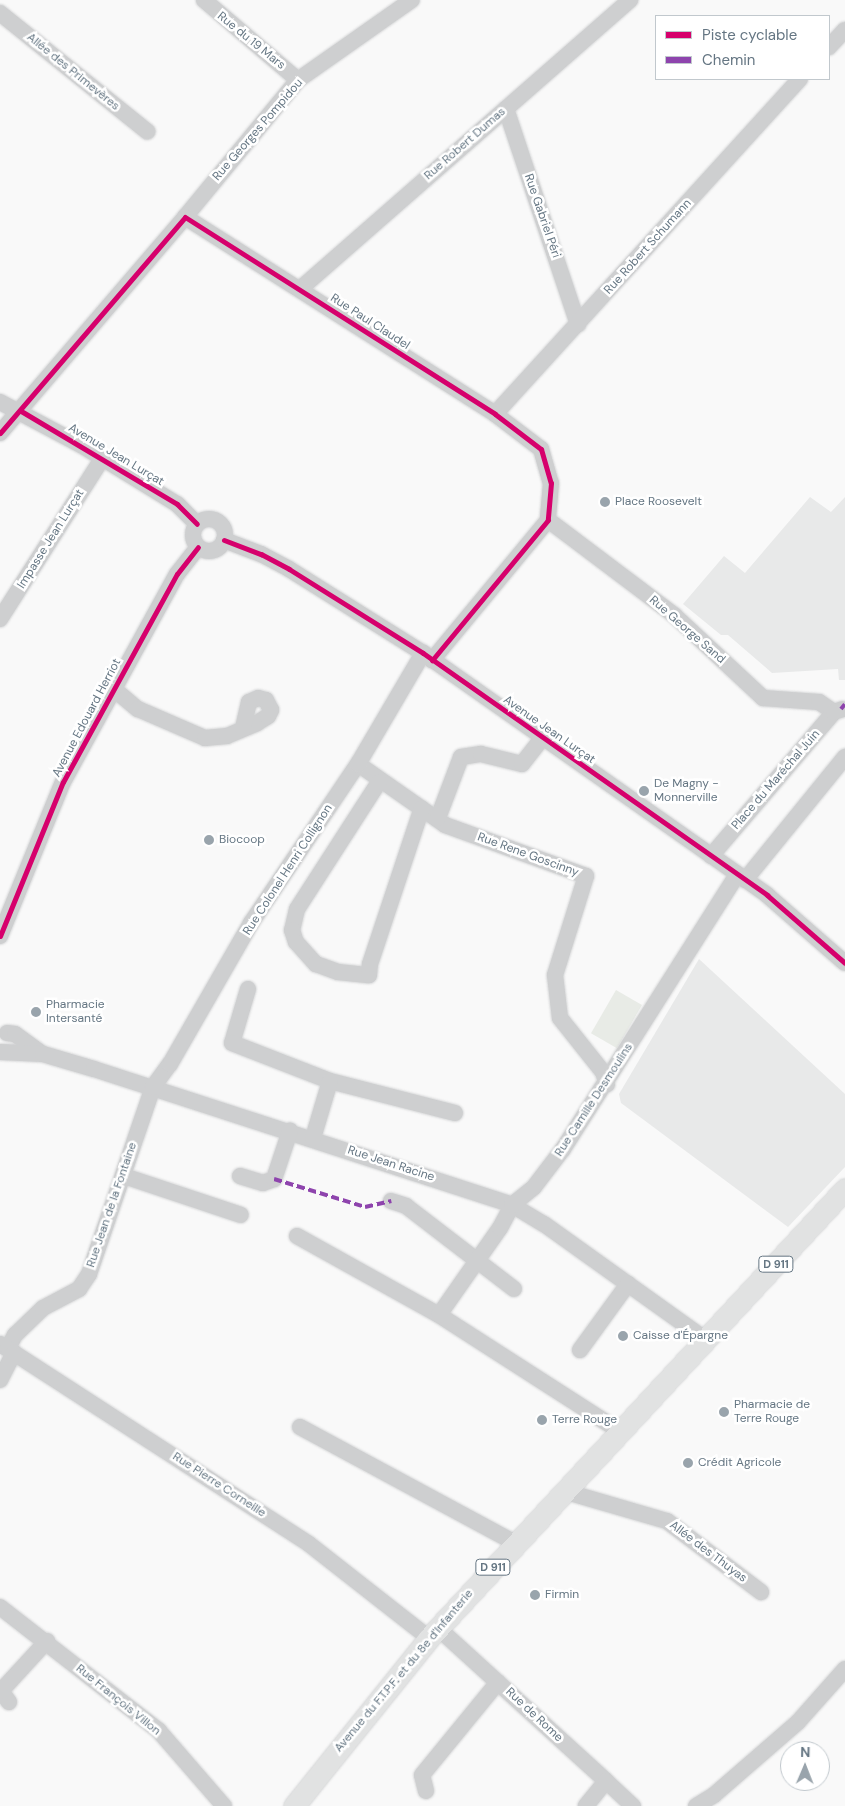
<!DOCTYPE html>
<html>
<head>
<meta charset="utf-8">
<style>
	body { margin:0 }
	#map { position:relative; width:845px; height:1806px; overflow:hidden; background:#f9f9f9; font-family:"DM Sans",sans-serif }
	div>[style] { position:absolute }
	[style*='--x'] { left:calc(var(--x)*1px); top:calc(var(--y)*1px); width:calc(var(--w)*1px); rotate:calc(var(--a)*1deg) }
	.built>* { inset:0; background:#e8e9e9 }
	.green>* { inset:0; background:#e8ebe6; transform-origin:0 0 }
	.roads { filter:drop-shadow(0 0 1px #d5d6d7) drop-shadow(0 0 1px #d5d6d7) }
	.minor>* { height:16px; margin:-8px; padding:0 8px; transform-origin:8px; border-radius:8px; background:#cecfd0 }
	.minor>.ring { margin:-8px; padding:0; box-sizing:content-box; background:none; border:16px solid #cecfd0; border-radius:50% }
	.major>* { height:21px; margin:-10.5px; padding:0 10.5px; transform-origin:10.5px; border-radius:10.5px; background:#e1e2e2 }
	.quiet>* { height:4px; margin-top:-2px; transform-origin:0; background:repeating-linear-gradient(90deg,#8e44ad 0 8px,transparent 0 12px) }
	.cycleway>* { height:5px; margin:-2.5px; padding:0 2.5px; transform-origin:2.5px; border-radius:2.5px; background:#d6006c }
	.dots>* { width:14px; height:14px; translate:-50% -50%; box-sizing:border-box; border:2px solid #fff; border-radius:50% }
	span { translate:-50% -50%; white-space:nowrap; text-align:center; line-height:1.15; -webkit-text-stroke:5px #fff; paint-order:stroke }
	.shield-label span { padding:1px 4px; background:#fff; border:1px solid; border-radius:4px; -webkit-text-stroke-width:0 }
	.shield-label { font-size:11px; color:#657683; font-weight:700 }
	.street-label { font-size:12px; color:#657683 }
	.poi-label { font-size:12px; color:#657683 }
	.left { translate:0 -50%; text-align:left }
	.legend { position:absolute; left:655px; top:15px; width:175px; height:65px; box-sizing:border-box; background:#fff; border:1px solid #c1c8cd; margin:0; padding:6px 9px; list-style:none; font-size:15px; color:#657683 }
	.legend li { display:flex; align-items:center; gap:10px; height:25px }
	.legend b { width:25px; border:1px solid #c1c8cd }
	.north { position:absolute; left:780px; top:1741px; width:50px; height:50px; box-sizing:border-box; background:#fff; border:1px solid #c1c8cd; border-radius:50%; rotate:1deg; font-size:14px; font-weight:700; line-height:20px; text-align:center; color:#657683 }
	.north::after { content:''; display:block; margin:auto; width:18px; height:22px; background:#99a4ac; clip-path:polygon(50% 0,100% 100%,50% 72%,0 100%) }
</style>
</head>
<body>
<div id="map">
	<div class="built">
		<div style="clip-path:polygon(810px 497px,831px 512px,845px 497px,845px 680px,839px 680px,838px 669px,772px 673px,728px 635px,721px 635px,683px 604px,724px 556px,745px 573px)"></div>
		<div style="clip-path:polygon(699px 959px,845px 1094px,845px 1167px,788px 1227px,621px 1103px,619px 1094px)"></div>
	</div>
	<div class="green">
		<div style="left:616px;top:990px;width:30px;height:50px;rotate:30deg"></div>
	</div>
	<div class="roads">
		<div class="minor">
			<div style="--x:204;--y:0;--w:123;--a:40.4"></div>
			<div style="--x:0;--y:13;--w:189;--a:38.8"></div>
			<div style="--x:829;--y:47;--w:23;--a:-47"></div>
			<div style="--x:506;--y:109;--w:227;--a:71.5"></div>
			<div style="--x:185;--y:217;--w:178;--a:-50.5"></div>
			<div style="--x:298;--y:80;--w:139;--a:-35.1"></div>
			<div style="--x:300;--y:289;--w:439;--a:-41.2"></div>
			<div style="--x:0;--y:402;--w:92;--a:28"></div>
			<div style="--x:81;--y:445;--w:113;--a:31.6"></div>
			<div style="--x:177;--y:504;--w:28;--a:45"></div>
			<div style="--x:495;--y:414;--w:453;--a:-47.7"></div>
			<div style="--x:0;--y:433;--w:284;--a:-49.4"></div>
			<div style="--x:185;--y:217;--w:367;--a:32.4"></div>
			<div style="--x:495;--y:414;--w:58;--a:37.3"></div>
			<div style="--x:541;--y:449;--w:35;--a:74"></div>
			<div style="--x:551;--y:483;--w:37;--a:95"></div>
			<div style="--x:548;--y:520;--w:182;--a:129.6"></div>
			<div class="ring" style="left:193px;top:519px;width:16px;height:16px"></div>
			<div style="--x:548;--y:520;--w:158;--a:37"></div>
			<div style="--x:674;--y:615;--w:122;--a:43"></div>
			<div style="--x:763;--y:698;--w:56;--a:4.1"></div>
			<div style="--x:819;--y:702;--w:18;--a:34"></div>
			<div style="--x:224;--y:540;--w:40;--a:21"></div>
			<div style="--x:261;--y:554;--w:32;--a:28"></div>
			<div style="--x:289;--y:569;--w:158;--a:32.1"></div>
			<div style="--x:423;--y:653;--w:421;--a:35.1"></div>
			<div style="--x:767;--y:895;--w:103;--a:41.1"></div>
			<div style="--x:0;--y:619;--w:190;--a:-57.5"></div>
			<div style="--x:115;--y:690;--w:30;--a:40"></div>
			<div style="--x:138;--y:709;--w:73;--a:23.4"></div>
			<div style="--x:205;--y:738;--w:22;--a:-5"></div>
			<div style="--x:227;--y:736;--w:33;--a:-23"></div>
			<div style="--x:257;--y:723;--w:13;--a:-32"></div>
			<div style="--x:268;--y:716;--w:7;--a:-63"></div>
			<div style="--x:271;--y:710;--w:11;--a:-117"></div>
			<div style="--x:266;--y:700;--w:8;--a:-166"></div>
			<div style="--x:258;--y:698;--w:10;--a:156"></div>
			<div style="--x:249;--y:702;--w:27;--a:103"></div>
			<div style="--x:358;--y:764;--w:106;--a:35"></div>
			<div style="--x:445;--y:825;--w:150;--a:19.9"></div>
			<div style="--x:586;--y:876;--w:104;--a:107.4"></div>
			<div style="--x:555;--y:975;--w:43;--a:83.4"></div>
			<div style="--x:560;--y:1018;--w:69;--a:51.5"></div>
			<div style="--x:603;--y:1072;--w:13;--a:72"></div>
			<div style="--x:379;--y:782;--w:151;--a:122.8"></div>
			<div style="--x:297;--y:909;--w:22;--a:103"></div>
			<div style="--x:292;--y:930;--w:13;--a:72"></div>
			<div style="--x:296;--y:942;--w:30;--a:48"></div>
			<div style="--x:316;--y:964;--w:23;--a:20"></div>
			<div style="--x:338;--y:972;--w:31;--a:6"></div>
			<div style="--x:369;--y:975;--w:11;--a:-85"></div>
			<div style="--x:370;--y:964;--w:164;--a:-71.6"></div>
			<div style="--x:438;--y:818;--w:65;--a:-69.3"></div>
			<div style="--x:461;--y:757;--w:20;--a:-9"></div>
			<div style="--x:481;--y:754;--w:42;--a:13.7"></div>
			<div style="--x:522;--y:764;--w:34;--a:-52"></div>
			<div style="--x:711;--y:856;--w:189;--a:-49.5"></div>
			<div style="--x:834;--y:712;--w:9;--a:-18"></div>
			<div style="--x:745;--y:880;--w:159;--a:-50.9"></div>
			<div style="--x:0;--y:936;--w:166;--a:-67.8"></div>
			<div style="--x:63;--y:782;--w:237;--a:-61.3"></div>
			<div style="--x:177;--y:574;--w:34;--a:-52"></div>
			<div style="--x:248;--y:989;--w:56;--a:106.5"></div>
			<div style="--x:232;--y:1043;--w:105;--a:21.2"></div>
			<div style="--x:330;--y:1081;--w:129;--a:14.4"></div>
			<div style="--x:7;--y:1033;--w:8;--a:7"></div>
			<div style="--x:15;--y:1034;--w:34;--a:36"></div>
			<div style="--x:1;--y:1052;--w:42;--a:2.7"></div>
			<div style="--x:43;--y:1054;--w:53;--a:16.4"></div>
			<div style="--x:94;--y:1069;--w:440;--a:18"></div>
			<div style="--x:512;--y:1205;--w:37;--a:31"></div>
			<div style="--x:544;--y:1224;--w:199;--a:35.6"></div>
			<div style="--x:313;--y:1138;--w:59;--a:-73.4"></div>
			<div style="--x:124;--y:1176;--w:123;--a:18.4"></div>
			<div style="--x:240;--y:1176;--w:24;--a:17"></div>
			<div style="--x:263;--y:1183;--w:12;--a:-20"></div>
			<div style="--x:274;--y:1179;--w:51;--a:-71.6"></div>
			<div style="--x:391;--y:1201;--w:16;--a:18"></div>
			<div style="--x:406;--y:1206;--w:136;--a:37.5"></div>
			<div style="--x:297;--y:1236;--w:162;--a:29.1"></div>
			<div style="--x:439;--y:1315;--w:215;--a:32.7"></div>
			<div style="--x:439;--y:1315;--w:106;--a:-55"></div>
			<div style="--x:500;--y:1228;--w:26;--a:-62"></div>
			<div style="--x:512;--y:1205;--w:28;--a:-39"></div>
			<div style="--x:534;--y:1187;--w:48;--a:-52.7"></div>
			<div style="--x:563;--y:1149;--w:325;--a:-57.6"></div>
			<div style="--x:0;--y:1344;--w:368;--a:32.9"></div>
			<div style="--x:309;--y:1544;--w:152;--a:38.1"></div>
			<div style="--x:8;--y:1348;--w:15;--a:-62"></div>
			<div style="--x:15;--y:1335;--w:39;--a:-44"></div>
			<div style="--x:43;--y:1308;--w:41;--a:-27.8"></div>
			<div style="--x:79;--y:1289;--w:18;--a:-56"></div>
			<div style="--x:89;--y:1274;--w:198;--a:-71.1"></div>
			<div style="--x:153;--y:1087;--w:29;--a:-54"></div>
			<div style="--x:170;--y:1064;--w:163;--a:-60.1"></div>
			<div style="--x:251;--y:923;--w:192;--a:-56.1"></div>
			<div style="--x:358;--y:764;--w:129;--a:-59.6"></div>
			<div style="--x:580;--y:1350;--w:82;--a:-54"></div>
			<div style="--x:0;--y:1380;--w:31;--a:-63"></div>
			<div style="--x:300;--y:1427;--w:244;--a:28.3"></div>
			<div style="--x:567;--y:1488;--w:9;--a:41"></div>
			<div style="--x:574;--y:1494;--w:97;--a:16.2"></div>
			<div style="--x:667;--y:1521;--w:118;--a:37.1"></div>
			<div style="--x:0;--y:1607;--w:202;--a:37.9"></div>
			<div style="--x:159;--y:1731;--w:99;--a:49.1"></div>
			<div style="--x:438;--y:1628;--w:227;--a:42.3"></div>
			<div style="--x:606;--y:1781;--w:32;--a:129"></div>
			<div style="--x:9;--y:1702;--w:14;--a:-126"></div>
			<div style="--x:1;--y:1691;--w:68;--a:-47.4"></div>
			<div style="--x:606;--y:1781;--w:37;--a:43"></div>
			<div style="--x:426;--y:1791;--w:16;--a:-104"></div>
			<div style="--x:422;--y:1775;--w:120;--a:-50.7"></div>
			<div style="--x:696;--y:1806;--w:21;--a:-31"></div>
			<div style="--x:714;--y:1795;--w:111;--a:-41"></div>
			<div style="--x:798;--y:1722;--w:71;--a:-48.4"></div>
		</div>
		<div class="major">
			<div style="--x:294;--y:1806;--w:216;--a:-51.2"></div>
			<div style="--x:429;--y:1638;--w:612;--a:-47.18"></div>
		</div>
	</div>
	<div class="quiet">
		<div style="--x:841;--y:709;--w:6;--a:-51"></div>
		<div style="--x:274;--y:1179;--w:95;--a:17.1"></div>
		<div style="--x:365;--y:1207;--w:27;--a:-13"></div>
	</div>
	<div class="cycleway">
		<div style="--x:21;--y:411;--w:182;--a:30.8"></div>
		<div style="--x:177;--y:504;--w:28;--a:45"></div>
		<div style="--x:0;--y:433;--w:284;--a:-49.4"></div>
		<div style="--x:185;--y:217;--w:367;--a:32.4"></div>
		<div style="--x:495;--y:414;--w:58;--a:37.3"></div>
		<div style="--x:541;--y:449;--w:35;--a:74"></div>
		<div style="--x:551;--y:483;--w:37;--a:95"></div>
		<div style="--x:548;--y:520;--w:182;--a:129.6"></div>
		<div style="--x:224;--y:540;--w:40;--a:21"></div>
		<div style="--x:261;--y:554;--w:32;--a:28"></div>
		<div style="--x:289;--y:569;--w:158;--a:32.1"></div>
		<div style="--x:423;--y:653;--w:421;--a:35.1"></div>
		<div style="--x:767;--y:895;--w:103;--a:41.1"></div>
		<div style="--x:0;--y:936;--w:166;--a:-67.8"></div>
		<div style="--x:63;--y:782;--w:237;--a:-61.3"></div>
		<div style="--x:177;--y:574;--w:34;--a:-52"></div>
	</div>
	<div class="dots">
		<div style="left:605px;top:502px;background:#99a4ac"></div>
		<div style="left:644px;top:791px;background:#99a4ac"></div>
		<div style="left:209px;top:840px;background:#99a4ac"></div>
		<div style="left:36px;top:1012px;background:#99a4ac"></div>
		<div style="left:623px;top:1336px;background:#99a4ac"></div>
		<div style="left:724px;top:1412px;background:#99a4ac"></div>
		<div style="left:542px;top:1420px;background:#99a4ac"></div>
		<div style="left:688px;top:1463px;background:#99a4ac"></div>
		<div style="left:535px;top:1595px;background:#99a4ac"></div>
	</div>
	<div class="shield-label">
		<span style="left:776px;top:1264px">D 911</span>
		<span style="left:493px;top:1567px">D 911</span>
	</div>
	<div class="street-label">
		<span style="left:251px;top:41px;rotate:39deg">Rue du 19 Mars</span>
		<span style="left:73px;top:72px;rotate:39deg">Allée des Primevères</span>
		<span style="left:258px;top:130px;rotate:-49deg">Rue Georges Pompidou</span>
		<span style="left:465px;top:144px;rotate:-41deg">Rue Robert Dumas</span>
		<span style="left:542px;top:216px;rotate:71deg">Rue Gabriel Péri</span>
		<span style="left:648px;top:247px;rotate:-48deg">Rue Robert Schumann</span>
		<span style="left:370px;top:322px;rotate:33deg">Rue Paul Claudel</span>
		<span style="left:116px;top:455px;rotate:31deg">Avenue Jean Lurçat</span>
		<span style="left:51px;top:539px;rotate:-58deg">Impasse Jean Lurçat</span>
		<span style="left:687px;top:630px;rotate:41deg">Rue George Sand</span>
		<span style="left:87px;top:718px;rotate:-62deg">Avenue Edouard Herriot</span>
		<span style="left:549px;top:730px;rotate:35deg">Avenue Jean Lurçat</span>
		<span style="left:776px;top:780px;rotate:-49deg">Place du Maréchal Juin</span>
		<span style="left:528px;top:855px;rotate:20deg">Rue Rene Goscinny</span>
		<span style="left:288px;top:870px;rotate:-57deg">Rue Colonel Henri Collignon</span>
		<span style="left:594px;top:1100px;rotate:-57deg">Rue Camille Desmoulins</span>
		<span style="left:391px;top:1164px;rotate:18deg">Rue Jean Racine</span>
		<span style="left:112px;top:1205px;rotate:-71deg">Rue Jean de la Fontaine</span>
		<span style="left:219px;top:1485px;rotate:33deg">Rue Pierre Corneille</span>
		<span style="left:708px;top:1552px;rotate:37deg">Allée des Thuyas</span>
		<span style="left:404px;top:1671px;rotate:-50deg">Avenue du F.T.P.F. et du 8e d'Infanterie</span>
		<span style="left:118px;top:1700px;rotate:39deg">Rue François Villon</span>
		<span style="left:534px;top:1715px;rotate:43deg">Rue de Rome</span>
	</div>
	<div class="poi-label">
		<span class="left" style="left:615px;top:502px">Place Roosevelt</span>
		<span class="left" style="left:654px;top:791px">De Magny -<br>Monnerville</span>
		<span class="left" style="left:219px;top:840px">Biocoop</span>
		<span class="left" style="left:46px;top:1012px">Pharmacie<br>Intersanté</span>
		<span class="left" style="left:633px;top:1336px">Caisse d'Épargne</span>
		<span class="left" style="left:734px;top:1412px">Pharmacie de<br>Terre Rouge</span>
		<span class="left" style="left:552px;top:1420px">Terre Rouge</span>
		<span class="left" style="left:698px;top:1463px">Crédit Agricole</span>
		<span class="left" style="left:545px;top:1595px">Firmin</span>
	</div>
	<ul class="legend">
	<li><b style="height:6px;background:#d6006c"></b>Piste cyclable</li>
	<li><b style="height:6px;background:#8e44ad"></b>Chemin</li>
	</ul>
	<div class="north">N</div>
</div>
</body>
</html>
